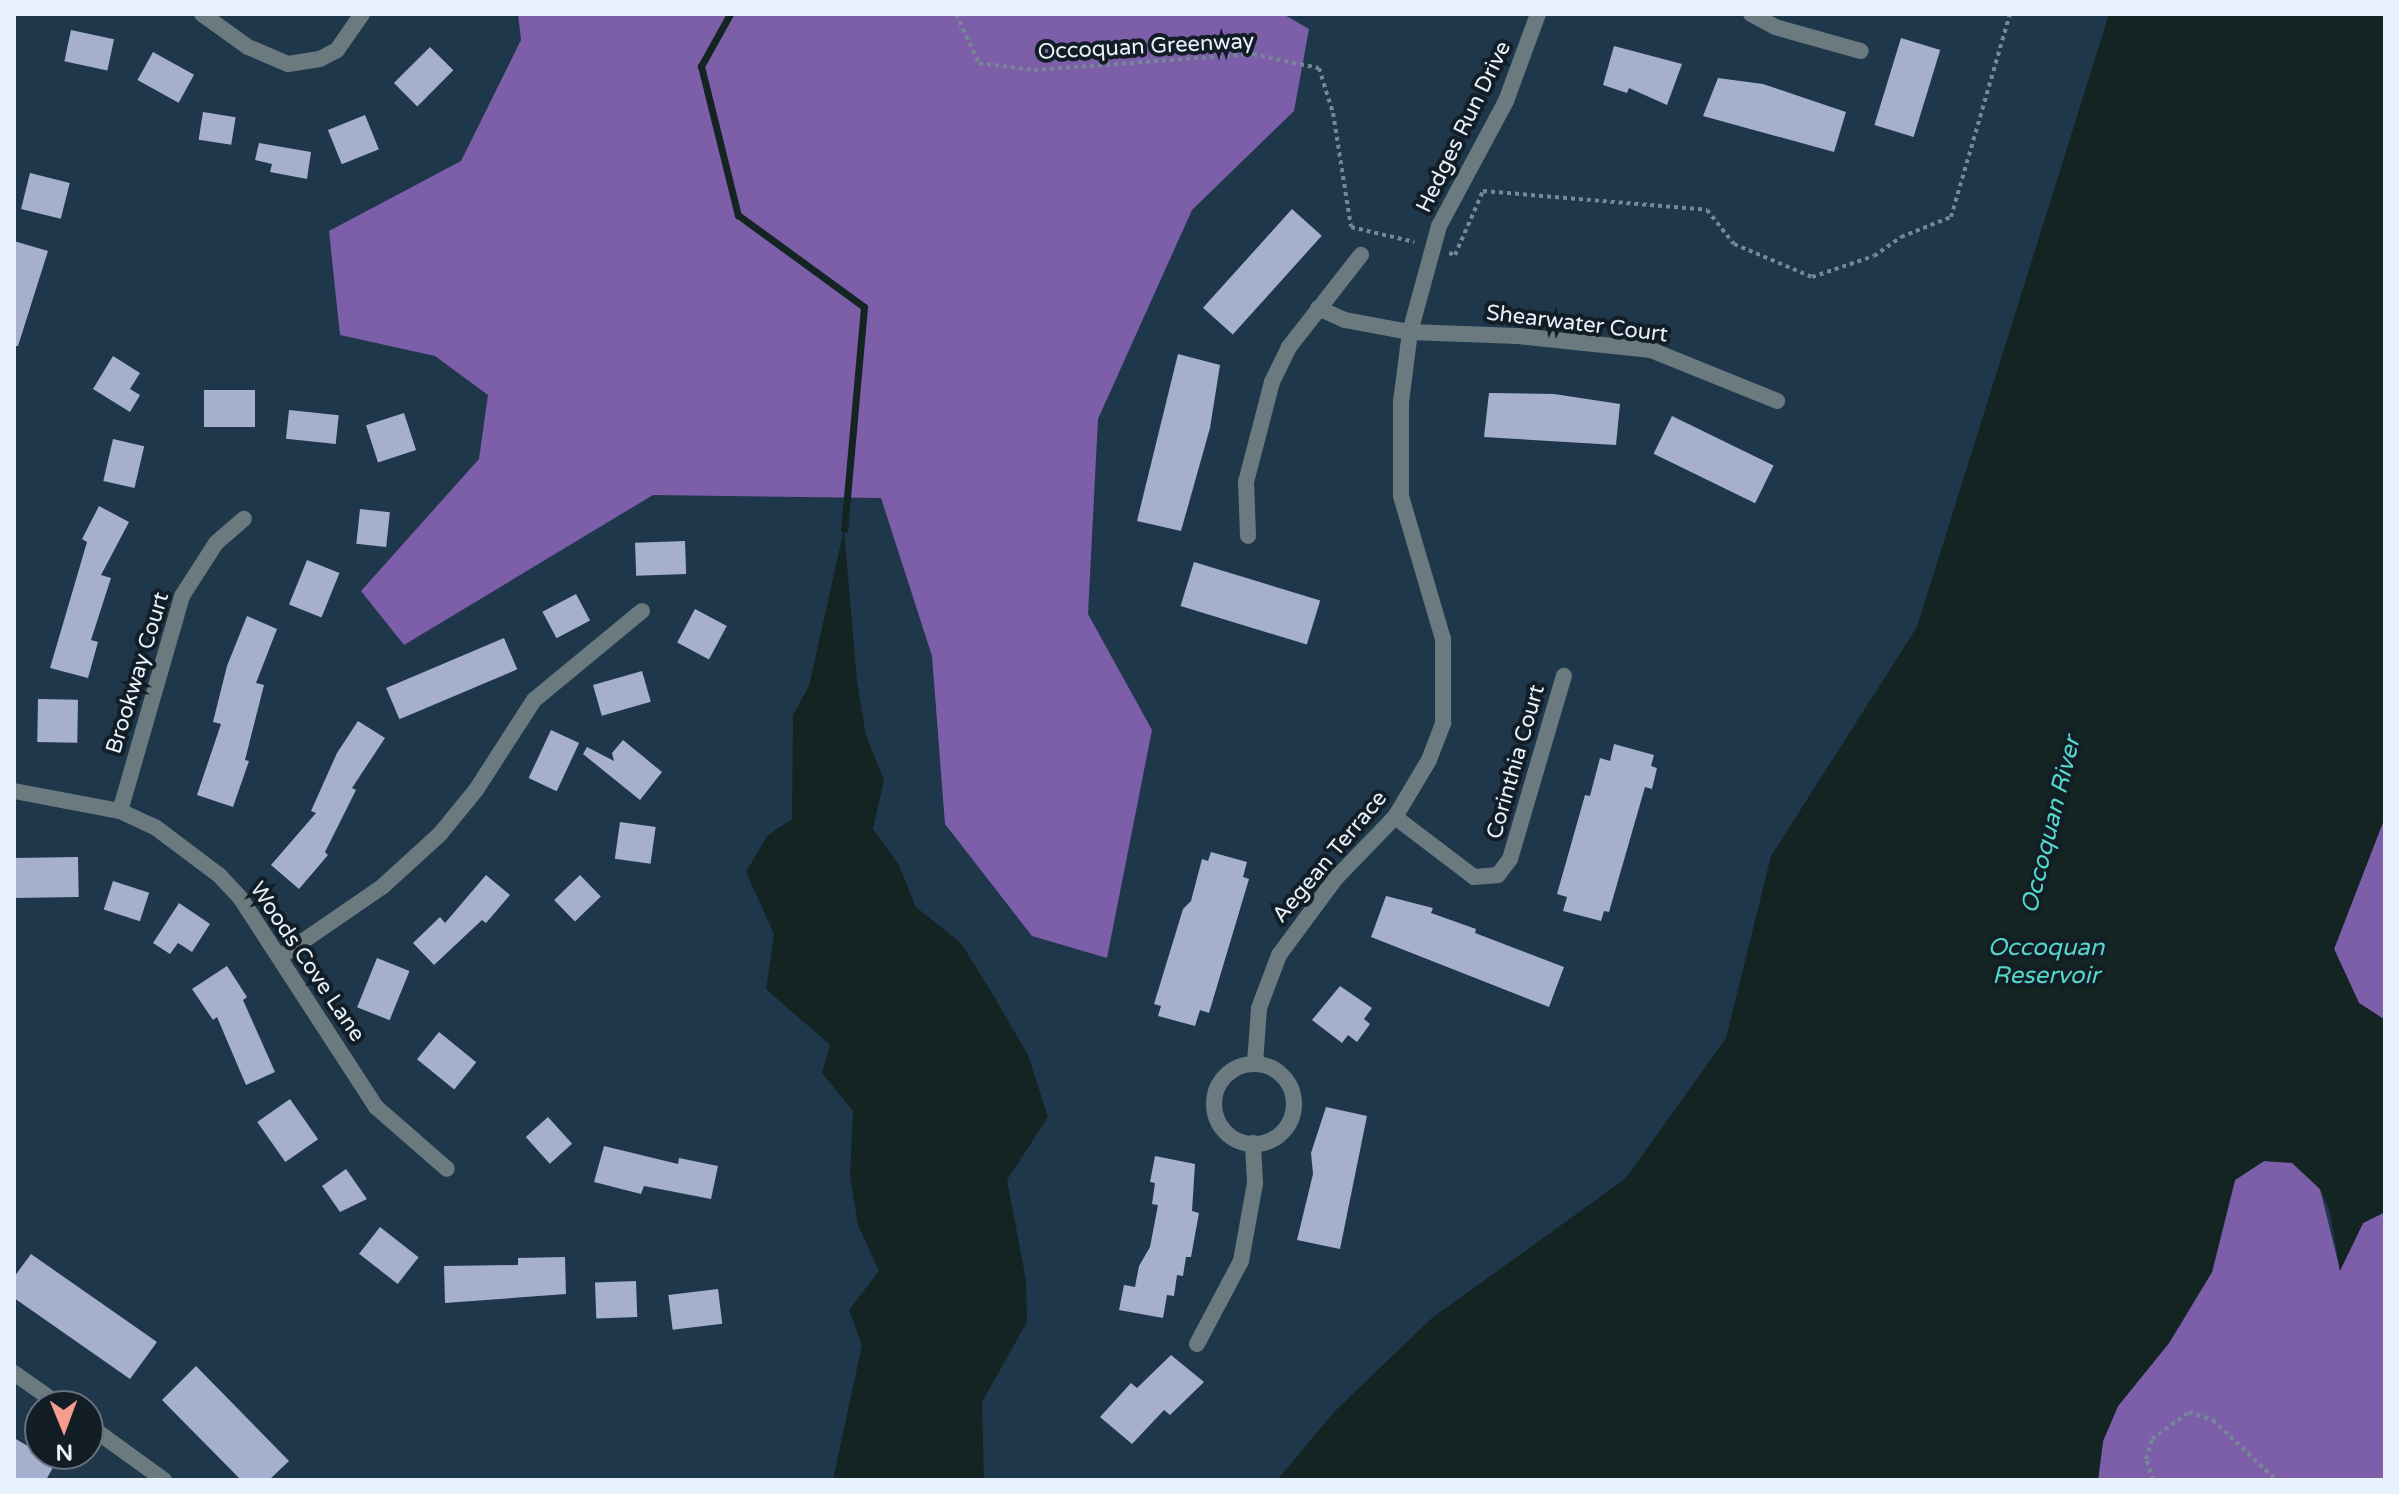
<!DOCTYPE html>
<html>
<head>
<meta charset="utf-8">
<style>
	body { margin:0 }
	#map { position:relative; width:2399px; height:1494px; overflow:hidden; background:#1f374b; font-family:"Varela Round",sans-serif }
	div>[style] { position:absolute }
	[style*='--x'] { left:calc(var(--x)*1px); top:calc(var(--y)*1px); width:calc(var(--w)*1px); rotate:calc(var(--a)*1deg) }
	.forest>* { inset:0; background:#7d5ea8 }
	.water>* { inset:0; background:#132422 }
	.stream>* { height:7px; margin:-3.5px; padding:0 3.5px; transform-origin:3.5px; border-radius:3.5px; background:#132422 }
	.building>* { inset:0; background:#a6afce; transform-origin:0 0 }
	.path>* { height:4px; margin-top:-2px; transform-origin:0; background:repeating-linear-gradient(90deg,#758798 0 4px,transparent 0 8px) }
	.street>* { height:16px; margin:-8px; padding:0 8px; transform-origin:8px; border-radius:8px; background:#6a7a7f }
	.street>.ring { margin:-8px; padding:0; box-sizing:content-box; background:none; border:16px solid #6a7a7f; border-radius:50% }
	span { translate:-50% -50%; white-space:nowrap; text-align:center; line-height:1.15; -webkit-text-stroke:8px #131d26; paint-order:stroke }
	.street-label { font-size:22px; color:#e7f2fd }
	.water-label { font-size:24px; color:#53d9cc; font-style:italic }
	.frame { position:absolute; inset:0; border:16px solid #e7f2fd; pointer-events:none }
	.north { position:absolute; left:24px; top:1390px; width:80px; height:80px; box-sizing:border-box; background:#131d26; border:2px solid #68727c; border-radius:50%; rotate:179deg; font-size:22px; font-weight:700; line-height:32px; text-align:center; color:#e7f2fd }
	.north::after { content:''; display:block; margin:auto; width:28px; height:36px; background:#f59d8e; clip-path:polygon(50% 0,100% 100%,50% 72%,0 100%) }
</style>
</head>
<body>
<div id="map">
	<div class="forest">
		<div style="clip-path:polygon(518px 14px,1283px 14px,1309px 29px,1294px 111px,1192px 210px,1098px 419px,1088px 614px,1152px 730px,1107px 958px,1032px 936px,945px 824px,932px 656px,881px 498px,653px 495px,404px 645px,361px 591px,479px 459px,488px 395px,435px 356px,340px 335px,329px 231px,461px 161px,521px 40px)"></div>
		<div style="clip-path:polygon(2385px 817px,2385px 1020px,2359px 1003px,2334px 949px)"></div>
		<div style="clip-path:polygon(2264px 1161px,2292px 1162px,2320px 1189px,2340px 1270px,2363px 1223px,2385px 1212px,2385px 1480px,2098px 1480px,2103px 1441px,2118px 1406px,2169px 1343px,2212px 1272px,2235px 1180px)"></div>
	</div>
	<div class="water">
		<div style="clip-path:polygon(2109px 14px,2385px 14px,2385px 817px,2334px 949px,2359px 1003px,2385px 1020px,2385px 1212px,2363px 1223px,2340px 1271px,2330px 1212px,2320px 1189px,2292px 1163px,2264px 1161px,2235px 1180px,2212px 1272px,2169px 1343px,2118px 1406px,2103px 1441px,2098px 1480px,1277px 1480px,1335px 1411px,1432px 1318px,1625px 1179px,1726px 1038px,1771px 856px,1917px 627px)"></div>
		<div style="clip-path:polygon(844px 529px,857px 681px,866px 736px,884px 780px,873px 829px,899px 865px,916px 907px,961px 943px,995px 998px,1028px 1055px,1048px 1117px,1007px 1180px,1026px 1280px,1027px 1322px,982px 1402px,984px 1480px,833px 1480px,862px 1345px,849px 1310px,879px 1271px,858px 1225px,850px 1176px,853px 1111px,822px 1073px,830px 1045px,766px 989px,774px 934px,746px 872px,767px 836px,792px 819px,793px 715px,809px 686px)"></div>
	</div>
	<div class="stream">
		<div style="--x:730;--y:14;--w:60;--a:119.1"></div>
		<div style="--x:701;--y:66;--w:154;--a:76.1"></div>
		<div style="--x:738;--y:215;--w:156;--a:36.1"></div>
		<div style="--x:864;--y:307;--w:223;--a:95.1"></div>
	</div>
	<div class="building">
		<div style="left:71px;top:30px;width:44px;height:32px;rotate:12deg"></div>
		<div style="left:1901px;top:38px;width:41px;height:91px;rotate:17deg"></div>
		<div style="clip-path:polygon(1614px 46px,1682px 64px,1667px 105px,1629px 88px,1627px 93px,1603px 85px)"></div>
		<div style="left:430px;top:47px;width:33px;height:51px;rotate:45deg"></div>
		<div style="left:153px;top:52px;width:47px;height:32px;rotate:29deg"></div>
		<div style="clip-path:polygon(1718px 78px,1763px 84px,1846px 112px,1834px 152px,1703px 116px)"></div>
		<div style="left:203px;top:112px;width:33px;height:28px;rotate:9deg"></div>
		<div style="left:365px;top:115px;width:37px;height:40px;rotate:68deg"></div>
		<div style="clip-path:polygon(259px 143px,311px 152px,307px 179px,270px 172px,272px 164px,255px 160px)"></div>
		<div style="left:30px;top:173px;width:41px;height:37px;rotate:14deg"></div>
		<div style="left:1292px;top:209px;width:40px;height:133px;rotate:42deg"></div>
		<div style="clip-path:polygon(14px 241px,48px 251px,18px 346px,14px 346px)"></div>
		<div style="clip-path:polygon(1178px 354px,1220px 365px,1210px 428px,1181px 531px,1137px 521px)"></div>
		<div style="clip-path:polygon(113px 356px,140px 373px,130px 389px,140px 395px,130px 412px,93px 389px)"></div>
		<div style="left:255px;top:390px;width:37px;height:51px;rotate:90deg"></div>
		<div style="clip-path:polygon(1489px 393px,1554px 394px,1620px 404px,1616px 445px,1484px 437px)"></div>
		<div style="left:289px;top:410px;width:50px;height:29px;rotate:6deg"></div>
		<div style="left:404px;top:413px;width:39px;height:40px;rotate:72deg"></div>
		<div style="left:1672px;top:416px;width:113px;height:42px;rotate:26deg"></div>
		<div style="left:113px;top:439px;width:32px;height:43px;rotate:13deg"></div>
		<div style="clip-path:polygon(99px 506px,129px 522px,101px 575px,111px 578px,91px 640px,98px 642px,88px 678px,50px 668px,87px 542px,82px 539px)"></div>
		<div style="left:360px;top:509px;width:30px;height:35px;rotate:6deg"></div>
		<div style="left:685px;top:541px;width:33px;height:50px;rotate:88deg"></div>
		<div style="left:307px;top:560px;width:35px;height:48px;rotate:22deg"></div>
		<div style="left:1194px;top:562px;width:132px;height:46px;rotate:17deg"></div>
		<div style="left:576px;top:594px;width:30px;height:38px;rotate:62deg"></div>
		<div style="left:695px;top:609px;width:36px;height:38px;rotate:28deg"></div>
		<div style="clip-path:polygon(247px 616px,277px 629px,256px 683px,264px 685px,245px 760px,249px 761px,233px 807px,197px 795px,221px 724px,213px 722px,227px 666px)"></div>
		<div style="left:504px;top:638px;width:34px;height:128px;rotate:67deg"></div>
		<div style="left:642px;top:671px;width:32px;height:51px;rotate:74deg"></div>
		<div style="left:38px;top:699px;width:40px;height:43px;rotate:1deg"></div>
		<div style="clip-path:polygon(358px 721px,385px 738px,352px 788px,356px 790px,325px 852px,328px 855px,299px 889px,271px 865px,316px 813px,311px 811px,337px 753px)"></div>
		<div style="left:551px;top:730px;width:31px;height:53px;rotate:25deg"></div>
		<div style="clip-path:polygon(623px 740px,662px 772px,640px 800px,583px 754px,587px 747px,614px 761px,612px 753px)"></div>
		<div style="clip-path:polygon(1614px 744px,1654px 755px,1651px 766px,1657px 768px,1652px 789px,1645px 787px,1609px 912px,1604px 911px,1601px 921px,1563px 911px,1567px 897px,1557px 894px,1585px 795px,1590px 796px,1600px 758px,1610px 761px)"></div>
		<div style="left:620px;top:822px;width:36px;height:37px;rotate:8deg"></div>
		<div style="clip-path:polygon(1211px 852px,1247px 862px,1243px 877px,1249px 879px,1209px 1013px,1200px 1010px,1195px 1026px,1158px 1016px,1161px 1006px,1154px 1004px,1183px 909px,1191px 901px,1202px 859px,1208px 861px)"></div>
		<div style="left:78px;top:857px;width:40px;height:64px;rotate:89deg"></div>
		<div style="clip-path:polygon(486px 875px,510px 895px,486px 923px,482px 920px,434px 965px,413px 943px,440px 917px,445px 923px)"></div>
		<div style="left:580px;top:875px;width:30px;height:36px;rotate:46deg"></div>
		<div style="left:113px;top:881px;width:38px;height:30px;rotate:18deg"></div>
		<div style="clip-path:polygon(1386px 896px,1433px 908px,1431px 913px,1476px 929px,1475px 933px,1564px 967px,1549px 1007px,1371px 937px)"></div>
		<div style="clip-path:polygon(179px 903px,210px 924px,192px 952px,178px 943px,170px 954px,153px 943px)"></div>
		<div style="left:377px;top:958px;width:35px;height:53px;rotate:22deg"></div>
		<div style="clip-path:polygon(227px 966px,247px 997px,243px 1000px,275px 1072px,246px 1085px,217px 1017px,213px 1020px,192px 989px)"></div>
		<div style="clip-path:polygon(1340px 986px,1372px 1008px,1364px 1019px,1370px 1024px,1357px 1042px,1348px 1035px,1342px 1043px,1312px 1020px)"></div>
		<div style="left:439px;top:1032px;width:48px;height:35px;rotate:39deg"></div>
		<div style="left:290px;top:1099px;width:49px;height:40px;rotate:55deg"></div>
		<div style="clip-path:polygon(1326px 1107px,1367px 1116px,1340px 1249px,1297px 1240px,1313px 1174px,1311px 1153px)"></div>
		<div style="left:548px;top:1117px;width:36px;height:30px;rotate:48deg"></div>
		<div style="clip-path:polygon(604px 1146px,678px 1164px,679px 1158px,718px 1166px,711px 1199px,644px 1186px,641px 1194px,594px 1182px)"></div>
		<div style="clip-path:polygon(1155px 1156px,1195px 1164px,1192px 1211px,1199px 1213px,1191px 1257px,1186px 1257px,1183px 1276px,1177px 1275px,1174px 1296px,1167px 1295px,1163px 1318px,1119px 1310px,1124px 1285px,1135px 1287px,1139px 1266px,1150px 1247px,1158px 1205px,1152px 1204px,1155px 1183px,1150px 1182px)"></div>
		<div style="clip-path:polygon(346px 1169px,367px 1199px,340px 1212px,322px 1186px)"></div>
		<div style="left:380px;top:1227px;width:49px;height:34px;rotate:38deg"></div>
		<div style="clip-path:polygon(31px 1254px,157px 1342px,130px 1379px,14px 1298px,14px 1277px)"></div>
		<div style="clip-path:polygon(565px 1257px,566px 1294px,445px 1303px,444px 1266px,518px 1265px,518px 1258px)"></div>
		<div style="left:636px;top:1281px;width:36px;height:41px;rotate:88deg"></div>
		<div style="left:718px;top:1289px;width:35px;height:50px;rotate:83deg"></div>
		<div style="clip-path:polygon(1171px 1355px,1204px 1382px,1170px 1415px,1164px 1410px,1132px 1444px,1100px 1417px,1131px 1383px,1137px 1388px)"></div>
		<div style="clip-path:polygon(196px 1366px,289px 1461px,269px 1480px,241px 1480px,162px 1400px)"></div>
		<div style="clip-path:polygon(14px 1438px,56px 1462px,46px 1480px,14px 1480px)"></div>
	</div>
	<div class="path">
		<div style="--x:956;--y:14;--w:54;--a:64.9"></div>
		<div style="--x:979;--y:63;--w:55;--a:7.3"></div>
		<div style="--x:1034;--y:70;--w:220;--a:-4.2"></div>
		<div style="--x:1253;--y:54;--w:67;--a:12"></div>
		<div style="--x:1319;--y:68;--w:47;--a:72.7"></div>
		<div style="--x:1333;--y:113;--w:115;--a:81"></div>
		<div style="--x:1351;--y:227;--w:65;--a:13.4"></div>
		<div style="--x:1449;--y:253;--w:6;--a:18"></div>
		<div style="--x:1455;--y:255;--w:70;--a:-66.4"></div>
		<div style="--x:1483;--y:191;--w:225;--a:4.8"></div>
		<div style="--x:1707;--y:210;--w:43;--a:51.5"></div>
		<div style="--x:1734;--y:244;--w:85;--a:22.9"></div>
		<div style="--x:1812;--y:277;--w:65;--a:-18.7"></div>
		<div style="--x:1874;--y:256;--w:33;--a:-35"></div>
		<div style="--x:1901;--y:237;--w:54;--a:-21.8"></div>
		<div style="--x:1951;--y:217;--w:211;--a:-73.8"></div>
		<div style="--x:2153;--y:1480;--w:22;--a:-108"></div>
		<div style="--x:2146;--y:1459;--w:21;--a:-73"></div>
		<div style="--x:2152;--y:1439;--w:46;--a:-36.1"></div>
		<div style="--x:2189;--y:1412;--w:25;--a:18"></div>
		<div style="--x:2213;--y:1420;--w:87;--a:43.6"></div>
	</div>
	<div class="street">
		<div style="--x:202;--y:14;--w:57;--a:35.7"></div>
		<div style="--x:248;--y:47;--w:43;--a:23"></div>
		<div style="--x:288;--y:64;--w:32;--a:-9"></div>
		<div style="--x:320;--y:59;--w:19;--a:-28"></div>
		<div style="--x:337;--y:50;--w:44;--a:-55.2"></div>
		<div style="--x:1751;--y:14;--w:27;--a:28"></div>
		<div style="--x:1775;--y:27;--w:89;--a:15.6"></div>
		<div style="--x:1318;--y:308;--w:30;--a:24"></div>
		<div style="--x:1345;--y:320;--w:66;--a:10.5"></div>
		<div style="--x:1410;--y:332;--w:108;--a:2.1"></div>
		<div style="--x:1518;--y:336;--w:134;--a:6"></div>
		<div style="--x:1651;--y:350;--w:136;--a:22"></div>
		<div style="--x:1248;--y:536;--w:54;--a:-92.1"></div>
		<div style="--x:1246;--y:482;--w:103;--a:-75.4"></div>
		<div style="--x:1272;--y:382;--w:39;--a:-64"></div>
		<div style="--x:1289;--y:347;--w:117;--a:-52"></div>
		<div style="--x:14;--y:791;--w:108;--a:10.7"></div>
		<div style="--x:120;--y:811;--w:38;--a:25"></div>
		<div style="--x:155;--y:827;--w:80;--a:36.9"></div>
		<div style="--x:219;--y:875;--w:33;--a:47"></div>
		<div style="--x:241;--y:899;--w:248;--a:57"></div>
		<div style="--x:376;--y:1107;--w:94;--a:41.1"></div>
		<div style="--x:120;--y:811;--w:224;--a:-73.9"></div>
		<div style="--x:182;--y:596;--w:63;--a:-57.3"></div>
		<div style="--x:216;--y:543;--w:37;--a:-41"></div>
		<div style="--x:1395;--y:817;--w:99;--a:37.2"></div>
		<div style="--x:1474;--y:877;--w:24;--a:-5"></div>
		<div style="--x:1498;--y:875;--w:20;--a:-53"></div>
		<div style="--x:1510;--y:859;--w:191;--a:-73.6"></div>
		<div style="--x:280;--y:957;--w:124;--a:-34.5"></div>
		<div style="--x:382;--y:887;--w:79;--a:-42.4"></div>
		<div style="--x:440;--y:834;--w:57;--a:-50.7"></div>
		<div style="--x:476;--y:790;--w:107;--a:-57.2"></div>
		<div style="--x:534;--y:700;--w:140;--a:-39.5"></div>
		<div style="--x:1255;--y:1063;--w:55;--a:-85.8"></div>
		<div style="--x:1259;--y:1008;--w:57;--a:-69.3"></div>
		<div style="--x:1279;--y:955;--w:96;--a:-53.5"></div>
		<div style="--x:1336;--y:878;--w:85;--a:-46"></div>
		<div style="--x:1395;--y:817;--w:66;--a:-59.2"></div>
		<div style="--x:1429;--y:760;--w:40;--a:-69"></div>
		<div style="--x:1443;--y:723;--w:84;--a:-90"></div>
		<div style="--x:1443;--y:639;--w:149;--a:-106.4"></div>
		<div style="--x:1401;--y:496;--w:94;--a:-90"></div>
		<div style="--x:1401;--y:402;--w:71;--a:-82.7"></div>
		<div style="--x:1410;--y:332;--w:110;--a:-74.7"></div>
		<div style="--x:1439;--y:226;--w:142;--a:-61.8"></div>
		<div style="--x:1506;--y:101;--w:93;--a:-69.8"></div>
		<div class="ring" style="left:1214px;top:1064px;width:64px;height:64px"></div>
		<div style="--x:1197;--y:1344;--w:94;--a:-62.1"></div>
		<div style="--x:1241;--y:1261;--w:79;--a:-79.8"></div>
		<div style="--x:1255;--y:1183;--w:40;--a:-92.9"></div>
		<div style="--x:14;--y:1373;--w:57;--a:35.1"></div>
		<div style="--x:88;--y:1425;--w:94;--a:35.9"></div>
	</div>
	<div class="street-label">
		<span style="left:1146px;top:47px;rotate:-3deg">Occoquan Greenway</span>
		<span style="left:1464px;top:127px;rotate:-64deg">Hedges Run Drive</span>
		<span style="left:1577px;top:324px;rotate:7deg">Shearwater Court</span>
		<span style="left:138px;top:673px;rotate:-73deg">Brookway Court</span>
		<span style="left:1516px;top:762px;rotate:-74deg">Corinthia Court</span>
		<span style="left:1330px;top:857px;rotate:-50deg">Aegean Terrace</span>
		<span style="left:307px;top:962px;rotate:56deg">Woods Cove Lane</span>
	</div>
	<div class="water-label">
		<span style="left:2051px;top:825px;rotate:-76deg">Occoquan River</span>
		<span style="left:2046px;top:962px">Occoquan<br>Reservoir</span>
	</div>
	<div class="frame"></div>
	<div class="north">N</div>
</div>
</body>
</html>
